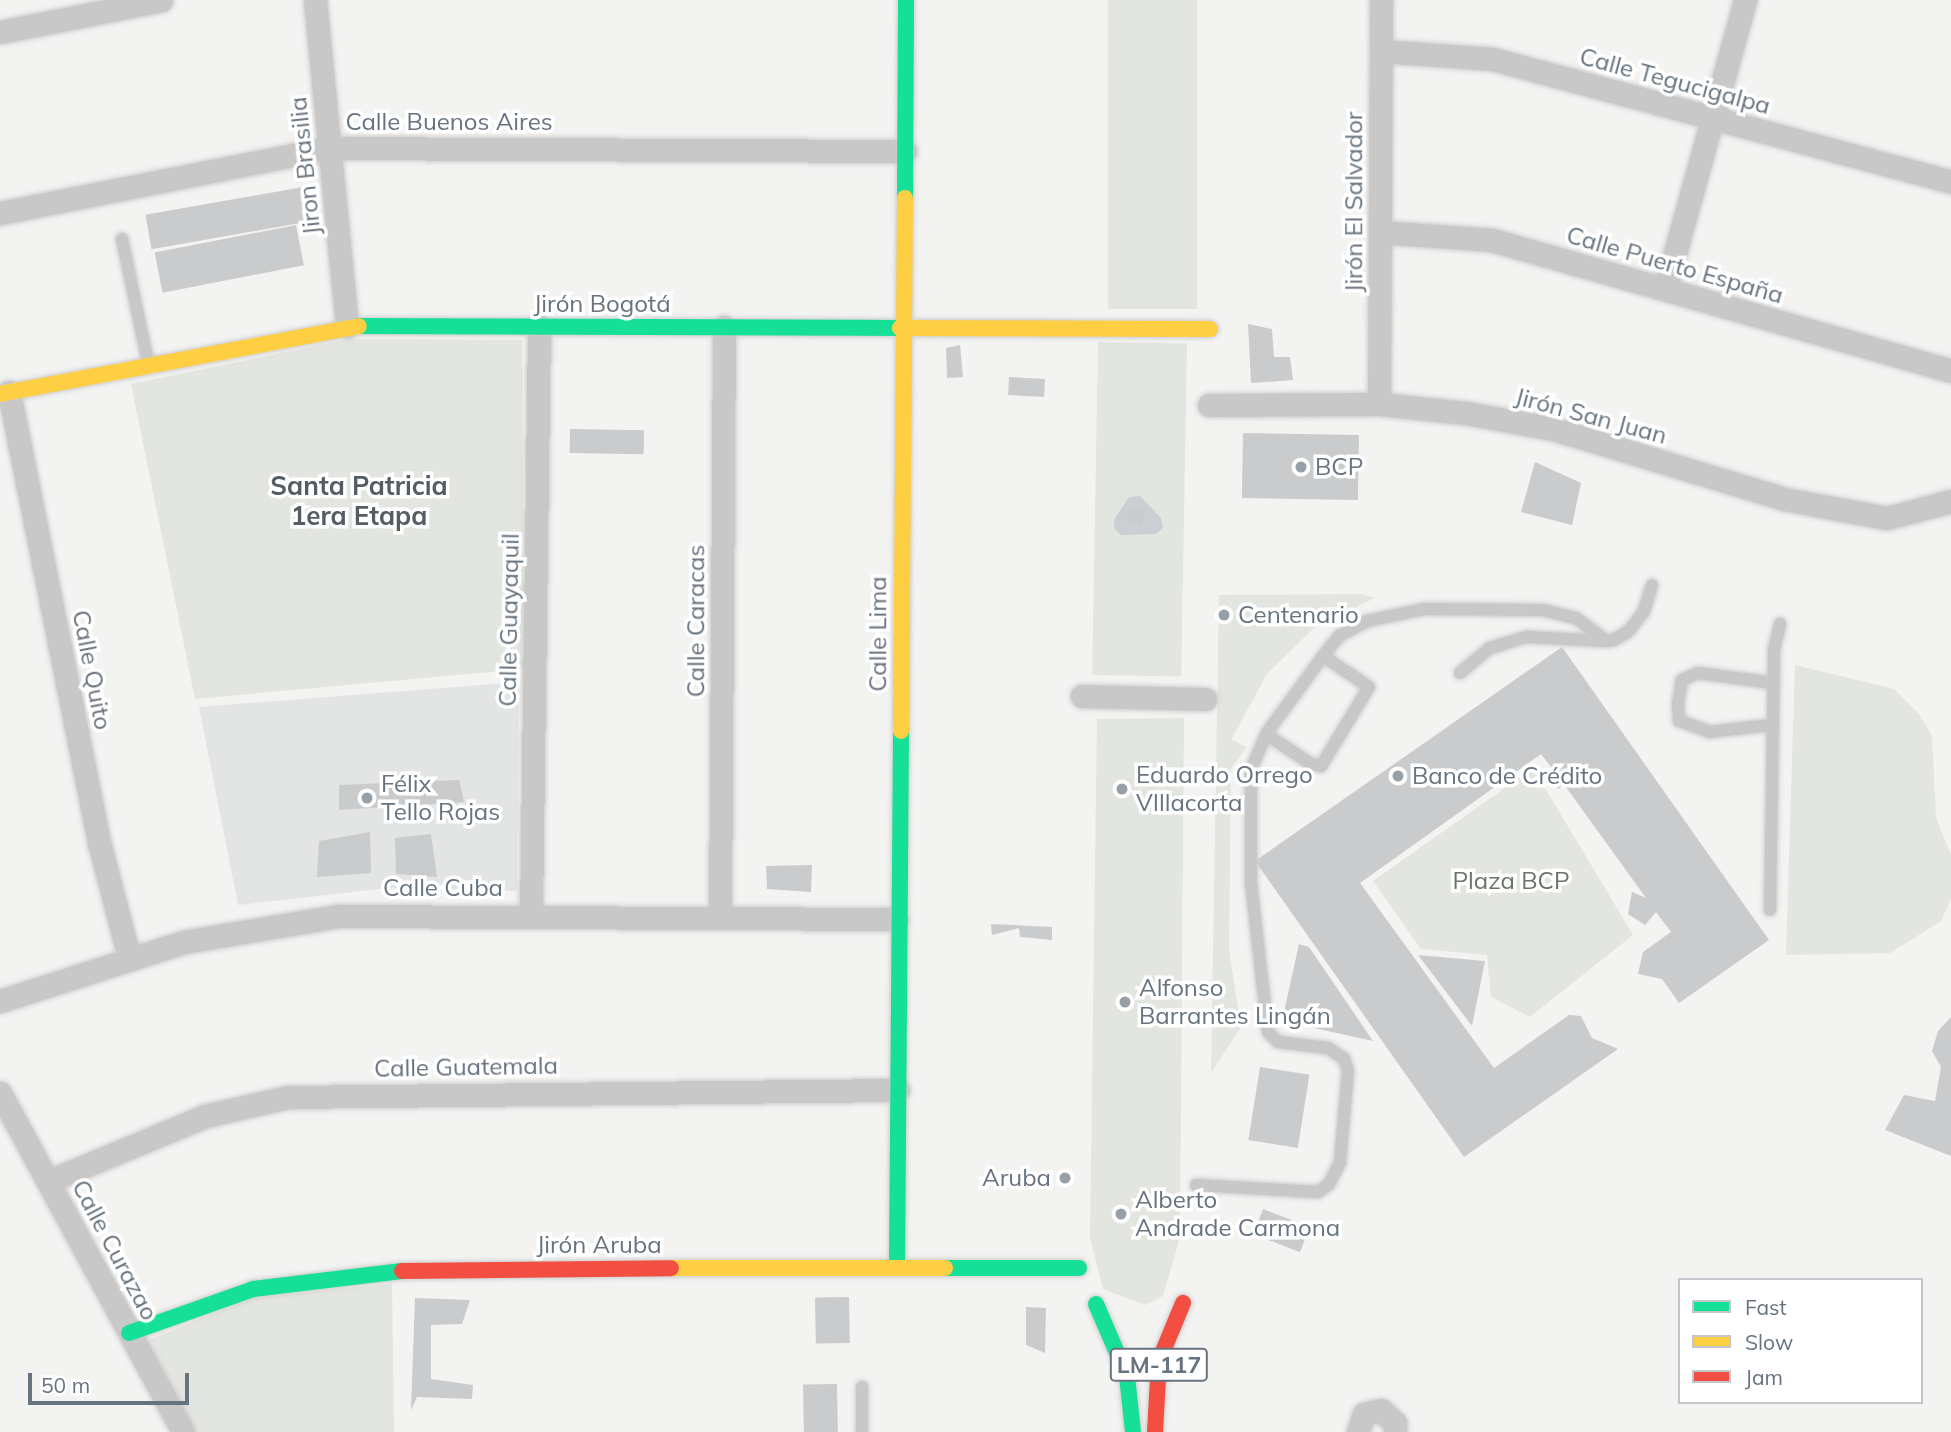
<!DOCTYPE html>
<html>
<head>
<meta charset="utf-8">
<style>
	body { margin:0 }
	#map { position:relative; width:1951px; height:1432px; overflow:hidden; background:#f3f3f2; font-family:Mulish,sans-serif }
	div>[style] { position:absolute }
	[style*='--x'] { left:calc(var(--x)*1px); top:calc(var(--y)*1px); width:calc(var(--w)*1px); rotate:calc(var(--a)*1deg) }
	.built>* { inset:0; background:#e3e4e4 }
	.green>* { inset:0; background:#e2e5e0; transform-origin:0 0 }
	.water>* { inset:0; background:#c9cfd2 }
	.building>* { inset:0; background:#cacbcc; transform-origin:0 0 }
	.round { border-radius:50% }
	.roads { filter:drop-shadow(0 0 2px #cfcfd0) drop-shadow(0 0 2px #cfcfd0) }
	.lane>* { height:12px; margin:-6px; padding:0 6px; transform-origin:6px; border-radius:6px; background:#c8c8c9 }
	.street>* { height:23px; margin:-11.5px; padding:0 11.5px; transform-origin:11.5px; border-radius:11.5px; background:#c8c8c9 }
	.fast>* { height:16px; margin:-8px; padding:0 8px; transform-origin:8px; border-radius:8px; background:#16e098 }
	.slow>* { height:16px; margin:-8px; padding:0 8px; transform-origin:8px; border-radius:8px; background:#ffcf43 }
	.jam>* { height:16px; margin:-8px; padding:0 8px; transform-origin:8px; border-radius:8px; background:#f24e42 }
	.dots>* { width:19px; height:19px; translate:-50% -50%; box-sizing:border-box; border:4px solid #fff; border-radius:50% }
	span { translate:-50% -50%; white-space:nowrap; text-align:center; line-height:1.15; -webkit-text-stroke:7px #fff; paint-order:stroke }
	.shield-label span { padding:2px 5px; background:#fff; border:2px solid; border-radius:5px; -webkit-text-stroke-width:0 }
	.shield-label { font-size:23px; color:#67737e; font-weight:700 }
	.street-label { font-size:24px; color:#67737e }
	.poi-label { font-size:24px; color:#67737e }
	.left { translate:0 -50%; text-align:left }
	.right { translate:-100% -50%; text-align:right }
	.park-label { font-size:24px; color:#687665 }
	.neighbourhood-label { font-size:26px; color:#545c64; font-weight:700 }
	.legend { position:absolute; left:1678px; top:1278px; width:245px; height:126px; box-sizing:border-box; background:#fff; border:2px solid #c2c7cb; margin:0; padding:9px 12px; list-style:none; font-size:21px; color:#67737e }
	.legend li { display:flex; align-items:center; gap:14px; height:35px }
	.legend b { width:35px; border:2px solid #c2c7cb }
	.scale { position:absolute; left:28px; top:1373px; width:161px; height:32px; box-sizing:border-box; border:4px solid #67737e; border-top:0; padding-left:9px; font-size:21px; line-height:24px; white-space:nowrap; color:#67737e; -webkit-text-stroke:5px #fff; paint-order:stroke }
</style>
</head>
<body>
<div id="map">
	<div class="built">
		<div style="clip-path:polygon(519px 682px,517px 891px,388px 888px,238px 905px,199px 707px)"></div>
	</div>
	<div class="green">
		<div style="left:1108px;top:0;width:89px;height:309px"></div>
		<div style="clip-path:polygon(350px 339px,522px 340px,524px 669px,195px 699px,131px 384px)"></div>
		<div style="left:1098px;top:342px;width:89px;height:333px;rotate:1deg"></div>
		<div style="clip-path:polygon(1361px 594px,1375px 598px,1314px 628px,1267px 674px,1231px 740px,1247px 747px,1231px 768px,1229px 950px,1241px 1027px,1211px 1073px,1219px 595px)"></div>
		<div style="clip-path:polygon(1795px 665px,1894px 689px,1919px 714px,1932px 736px,1936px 818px,1951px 855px,1951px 899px,1941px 921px,1890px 953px,1786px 955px)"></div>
		<div style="clip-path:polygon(1184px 718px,1180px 1237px,1163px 1296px,1145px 1305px,1103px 1289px,1090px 1239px,1097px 719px)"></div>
		<div style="clip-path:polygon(1533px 768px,1633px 935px,1530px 1017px,1491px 997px,1487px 955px,1421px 949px,1373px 881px)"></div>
		<div style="clip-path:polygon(392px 1284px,394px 1432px,193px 1432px,146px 1341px,255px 1297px)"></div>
	</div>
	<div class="water">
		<div style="clip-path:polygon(evenodd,1140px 496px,1161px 518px,1163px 528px,1156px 534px,1121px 535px,1114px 528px,1115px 518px,1129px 497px,1140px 496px,1135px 508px,1146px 516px,1137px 527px,1127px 518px,1135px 508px)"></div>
	</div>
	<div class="building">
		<div style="left:303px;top:187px;width:35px;height:160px;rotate:80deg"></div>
		<div style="left:296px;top:225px;width:41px;height:144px;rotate:79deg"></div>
		<div style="clip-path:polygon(1248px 324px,1272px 329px,1274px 357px,1290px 357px,1293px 380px,1251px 383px)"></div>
		<div style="clip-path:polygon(960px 345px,963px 377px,947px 378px,946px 348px)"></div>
		<div style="left:1045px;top:379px;width:18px;height:36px;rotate:93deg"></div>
		<div style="left:570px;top:429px;width:74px;height:24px;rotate:1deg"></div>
		<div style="left:1243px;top:433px;width:116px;height:65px;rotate:1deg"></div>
		<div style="clip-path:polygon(1535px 462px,1581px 483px,1572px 525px,1521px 512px)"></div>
		<div class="round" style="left:1127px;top:508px;width:18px;height:18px"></div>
		<div style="clip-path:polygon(1562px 647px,1769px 940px,1679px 1003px,1662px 979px,1638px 974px,1643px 952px,1671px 932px,1656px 912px,1645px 925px,1628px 914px,1632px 892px,1646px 898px,1563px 783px,1559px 789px,1551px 782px,1557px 775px,1541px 754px,1360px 883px,1494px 1068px,1569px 1015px,1581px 1016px,1592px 1038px,1618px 1049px,1464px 1157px,1255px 861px)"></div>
		<div style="clip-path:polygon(459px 780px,464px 802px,339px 810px,339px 785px)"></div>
		<div style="clip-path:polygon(370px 832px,371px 873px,317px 877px,319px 841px)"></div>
		<div style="clip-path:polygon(431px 834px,437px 877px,396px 874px,395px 838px)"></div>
		<div style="clip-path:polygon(812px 865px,811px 892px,767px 889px,766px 866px)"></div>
		<div style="clip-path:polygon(991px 924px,1052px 927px,1052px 940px,1020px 937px,1019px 928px,992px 935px)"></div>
		<div style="clip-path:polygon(1299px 944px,1309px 947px,1373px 1041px,1282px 1021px)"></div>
		<div style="clip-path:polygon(1418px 955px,1485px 961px,1472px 1026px)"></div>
		<div style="clip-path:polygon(1951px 1017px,1951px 1156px,1885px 1130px,1904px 1095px,1935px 1101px,1941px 1067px,1932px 1051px,1938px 1031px)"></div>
		<div style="left:1260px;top:1067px;width:50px;height:74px;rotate:9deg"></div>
		<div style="left:1263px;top:1209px;width:50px;height:27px;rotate:21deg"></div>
		<div style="left:849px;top:1297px;width:46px;height:34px;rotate:89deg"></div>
		<div style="clip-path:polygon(415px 1298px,470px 1300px,462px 1324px,431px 1325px,431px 1379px,473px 1385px,472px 1399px,417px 1397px,411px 1410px)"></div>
		<div style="clip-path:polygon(1026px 1307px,1046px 1308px,1045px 1353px,1026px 1345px)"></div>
		<div style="left:837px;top:1384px;width:48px;height:34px;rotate:89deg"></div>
	</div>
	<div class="roads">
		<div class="lane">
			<div style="--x:122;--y:239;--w:126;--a:78.1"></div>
			<div style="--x:1460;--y:673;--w:39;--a:-40"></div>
			<div style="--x:1490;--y:648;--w:39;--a:-17"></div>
			<div style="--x:1527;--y:637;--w:79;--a:2.9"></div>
			<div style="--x:1771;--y:725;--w:61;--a:173.5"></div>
			<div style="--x:1710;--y:732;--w:33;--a:-160"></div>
			<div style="--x:1679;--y:721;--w:17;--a:-93"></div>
			<div style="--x:1678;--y:704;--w:24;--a:-81"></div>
			<div style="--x:1682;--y:680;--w:17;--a:-24"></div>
			<div style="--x:1698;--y:673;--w:76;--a:7.6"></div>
			<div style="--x:1266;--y:734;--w:54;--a:33.7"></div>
			<div style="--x:1311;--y:764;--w:10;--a:11"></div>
			<div style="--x:1321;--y:766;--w:92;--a:-58.7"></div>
			<div style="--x:1369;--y:687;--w:55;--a:-146"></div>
			<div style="--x:1770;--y:910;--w:260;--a:-89.1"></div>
			<div style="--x:1774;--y:650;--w:27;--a:-77"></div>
			<div style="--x:1196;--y:1185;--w:122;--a:3.3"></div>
			<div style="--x:1318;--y:1192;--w:14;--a:-36"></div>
			<div style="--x:1329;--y:1184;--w:25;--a:-63"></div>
			<div style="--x:1340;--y:1162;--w:91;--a:-85"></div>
			<div style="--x:1348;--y:1071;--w:13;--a:-108"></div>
			<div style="--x:1344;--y:1059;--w:19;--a:-145"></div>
			<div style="--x:1328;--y:1048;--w:50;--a:-173.2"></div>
			<div style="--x:1278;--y:1042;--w:14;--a:-135"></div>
			<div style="--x:1268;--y:1032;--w:150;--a:-96.5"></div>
			<div style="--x:1251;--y:883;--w:113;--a:-90"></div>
			<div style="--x:1251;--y:770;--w:39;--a:-67"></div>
			<div style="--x:1266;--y:734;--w:97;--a:-53.8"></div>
			<div style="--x:1323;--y:656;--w:26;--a:-51"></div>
			<div style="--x:1339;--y:636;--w:32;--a:-28"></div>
			<div style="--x:1367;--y:621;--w:58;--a:-11.9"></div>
			<div style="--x:1424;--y:609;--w:119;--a:0.5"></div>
			<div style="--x:1543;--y:610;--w:34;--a:14"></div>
			<div style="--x:1576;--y:618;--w:38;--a:37"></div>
			<div style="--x:1606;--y:641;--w:8;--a:-7"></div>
			<div style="--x:1614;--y:640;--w:17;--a:-31"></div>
			<div style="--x:1629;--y:631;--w:25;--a:-53"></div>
			<div style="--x:1644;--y:611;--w:27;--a:-73"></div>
			<div style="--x:862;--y:1432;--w:45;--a:-90"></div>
		</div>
		<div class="street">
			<div style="--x:315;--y:0;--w:328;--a:84.4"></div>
			<div style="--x:0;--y:32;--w:164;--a:-11.2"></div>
			<div style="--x:1381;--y:51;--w:112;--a:4.1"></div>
			<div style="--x:1493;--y:59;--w:474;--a:15"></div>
			<div style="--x:0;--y:213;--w:335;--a:-11.2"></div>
			<div style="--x:329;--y:148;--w:576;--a:0.3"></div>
			<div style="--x:1380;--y:232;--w:112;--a:4.1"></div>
			<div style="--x:1492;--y:240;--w:477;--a:15.9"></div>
			<div style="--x:1665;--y:289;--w:300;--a:-74.5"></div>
			<div style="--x:9;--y:392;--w:463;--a:78.7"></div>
			<div style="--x:100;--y:846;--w:115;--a:75.4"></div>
			<div style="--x:1379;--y:404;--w:404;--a:-89.7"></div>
			<div style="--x:1209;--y:405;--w:170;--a:-0.3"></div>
			<div style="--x:1379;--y:404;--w:87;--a:5.9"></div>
			<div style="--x:1466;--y:413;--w:89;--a:10.3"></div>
			<div style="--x:1554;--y:429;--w:240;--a:16.9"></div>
			<div style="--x:1784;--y:499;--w:105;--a:10.5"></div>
			<div style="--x:1887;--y:518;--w:66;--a:-14.9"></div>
			<div style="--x:1082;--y:696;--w:123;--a:1.4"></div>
			<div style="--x:531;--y:915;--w:589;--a:-89.22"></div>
			<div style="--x:720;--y:916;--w:589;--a:-89.61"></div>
			<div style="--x:0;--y:1001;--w:193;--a:-17.8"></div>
			<div style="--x:184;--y:942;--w:156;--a:-9.6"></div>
			<div style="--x:338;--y:916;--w:559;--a:0.31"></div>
			<div style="--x:0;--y:1093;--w:385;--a:61.6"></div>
			<div style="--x:49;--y:1181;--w:169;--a:-22.6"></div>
			<div style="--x:205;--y:1116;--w:85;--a:-12.9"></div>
			<div style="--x:288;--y:1097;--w:610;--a:-0.66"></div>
			<div style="--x:1358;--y:1432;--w:19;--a:-72"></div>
			<div style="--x:1364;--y:1414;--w:17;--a:-13"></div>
			<div style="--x:1381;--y:1410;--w:19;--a:43"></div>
			<div style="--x:1395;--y:1423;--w:9;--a:90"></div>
		</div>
		<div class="fast">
			<div style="--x:905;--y:198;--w:198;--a:-89.7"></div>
			<div style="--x:359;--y:326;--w:541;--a:0.21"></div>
			<div style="--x:897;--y:1268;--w:537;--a:-89.57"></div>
			<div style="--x:945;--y:1268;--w:134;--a:0"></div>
			<div style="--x:1096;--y:1304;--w:78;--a:66.7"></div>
			<div style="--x:1127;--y:1376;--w:56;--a:83.9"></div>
			<div style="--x:129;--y:1333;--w:132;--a:-19.5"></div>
			<div style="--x:253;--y:1289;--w:150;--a:-6.9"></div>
		</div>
		<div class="slow">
			<div style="--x:900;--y:328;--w:310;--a:0.2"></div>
			<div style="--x:0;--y:394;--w:365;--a:-10.7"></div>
			<div style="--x:901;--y:731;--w:533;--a:-89.57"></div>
			<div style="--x:671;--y:1268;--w:274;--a:0"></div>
		</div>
		<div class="jam">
			<div style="--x:402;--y:1271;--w:269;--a:-0.6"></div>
			<div style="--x:1155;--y:1432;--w:71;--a:-86.8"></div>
			<div style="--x:1159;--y:1361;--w:63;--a:-67.5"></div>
		</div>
	</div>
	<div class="dots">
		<div style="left:1301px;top:467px;background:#98a0a7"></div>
		<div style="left:1224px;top:615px;background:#98a0a7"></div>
		<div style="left:1398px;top:776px;background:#98a0a7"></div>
		<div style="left:1122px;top:789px;background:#98a0a7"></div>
		<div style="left:367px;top:798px;background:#98a0a7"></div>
		<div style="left:1125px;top:1002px;background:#98a0a7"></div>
		<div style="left:1065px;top:1178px;background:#98a0a7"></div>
		<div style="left:1121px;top:1214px;background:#98a0a7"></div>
	</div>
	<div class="shield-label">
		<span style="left:1159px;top:1365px">LM-117</span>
	</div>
	<div class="street-label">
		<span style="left:1675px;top:81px;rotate:15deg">Calle Tegucigalpa</span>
		<span style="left:449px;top:122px">Calle Buenos Aires</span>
		<span style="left:305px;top:166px;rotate:-96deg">Jiron Brasilia</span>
		<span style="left:1354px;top:202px;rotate:-90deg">Jirón El Salvador</span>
		<span style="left:1675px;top:265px;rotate:16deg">Calle Puerto España</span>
		<span style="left:602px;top:304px">Jirón Bogotá</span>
		<span style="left:1591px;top:416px;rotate:15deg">Jirón San Juan</span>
		<span style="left:509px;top:620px;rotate:-89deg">Calle Guayaquil</span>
		<span style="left:696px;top:621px;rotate:-90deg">Calle Caracas</span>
		<span style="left:878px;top:634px;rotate:-90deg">Calle Lima</span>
		<span style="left:92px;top:670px;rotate:79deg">Calle Quito</span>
		<span style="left:443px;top:888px">Calle Cuba</span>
		<span style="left:466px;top:1067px;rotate:-1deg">Calle Guatemala</span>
		<span style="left:599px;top:1245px">Jirón Aruba</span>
		<span style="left:115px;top:1250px;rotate:62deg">Calle Curazao</span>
	</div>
	<div class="poi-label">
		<span class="left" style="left:1315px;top:467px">BCP</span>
		<span class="left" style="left:1238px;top:615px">Centenario</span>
		<span class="left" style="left:1136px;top:789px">Eduardo Orrego<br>VIllacorta</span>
		<span class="left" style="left:1412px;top:776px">Banco de Crédito</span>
		<span class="left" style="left:381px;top:798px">Félix<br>Tello Rojas</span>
		<span class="left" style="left:1139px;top:1002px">Alfonso<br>Barrantes Lingán</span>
		<span class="right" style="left:1051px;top:1178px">Aruba</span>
		<span class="left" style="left:1135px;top:1214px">Alberto<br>Andrade Carmona</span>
	</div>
	<div class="park-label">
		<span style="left:1511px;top:881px">Plaza BCP</span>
	</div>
	<div class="neighbourhood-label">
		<span style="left:359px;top:501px">Santa Patricia<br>1era Etapa</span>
	</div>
	<ul class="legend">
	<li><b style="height:9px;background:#16e098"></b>Fast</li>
	<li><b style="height:9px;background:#ffcf43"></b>Slow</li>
	<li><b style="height:9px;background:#f24e42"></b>Jam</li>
	</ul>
	<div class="scale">50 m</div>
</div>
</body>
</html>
